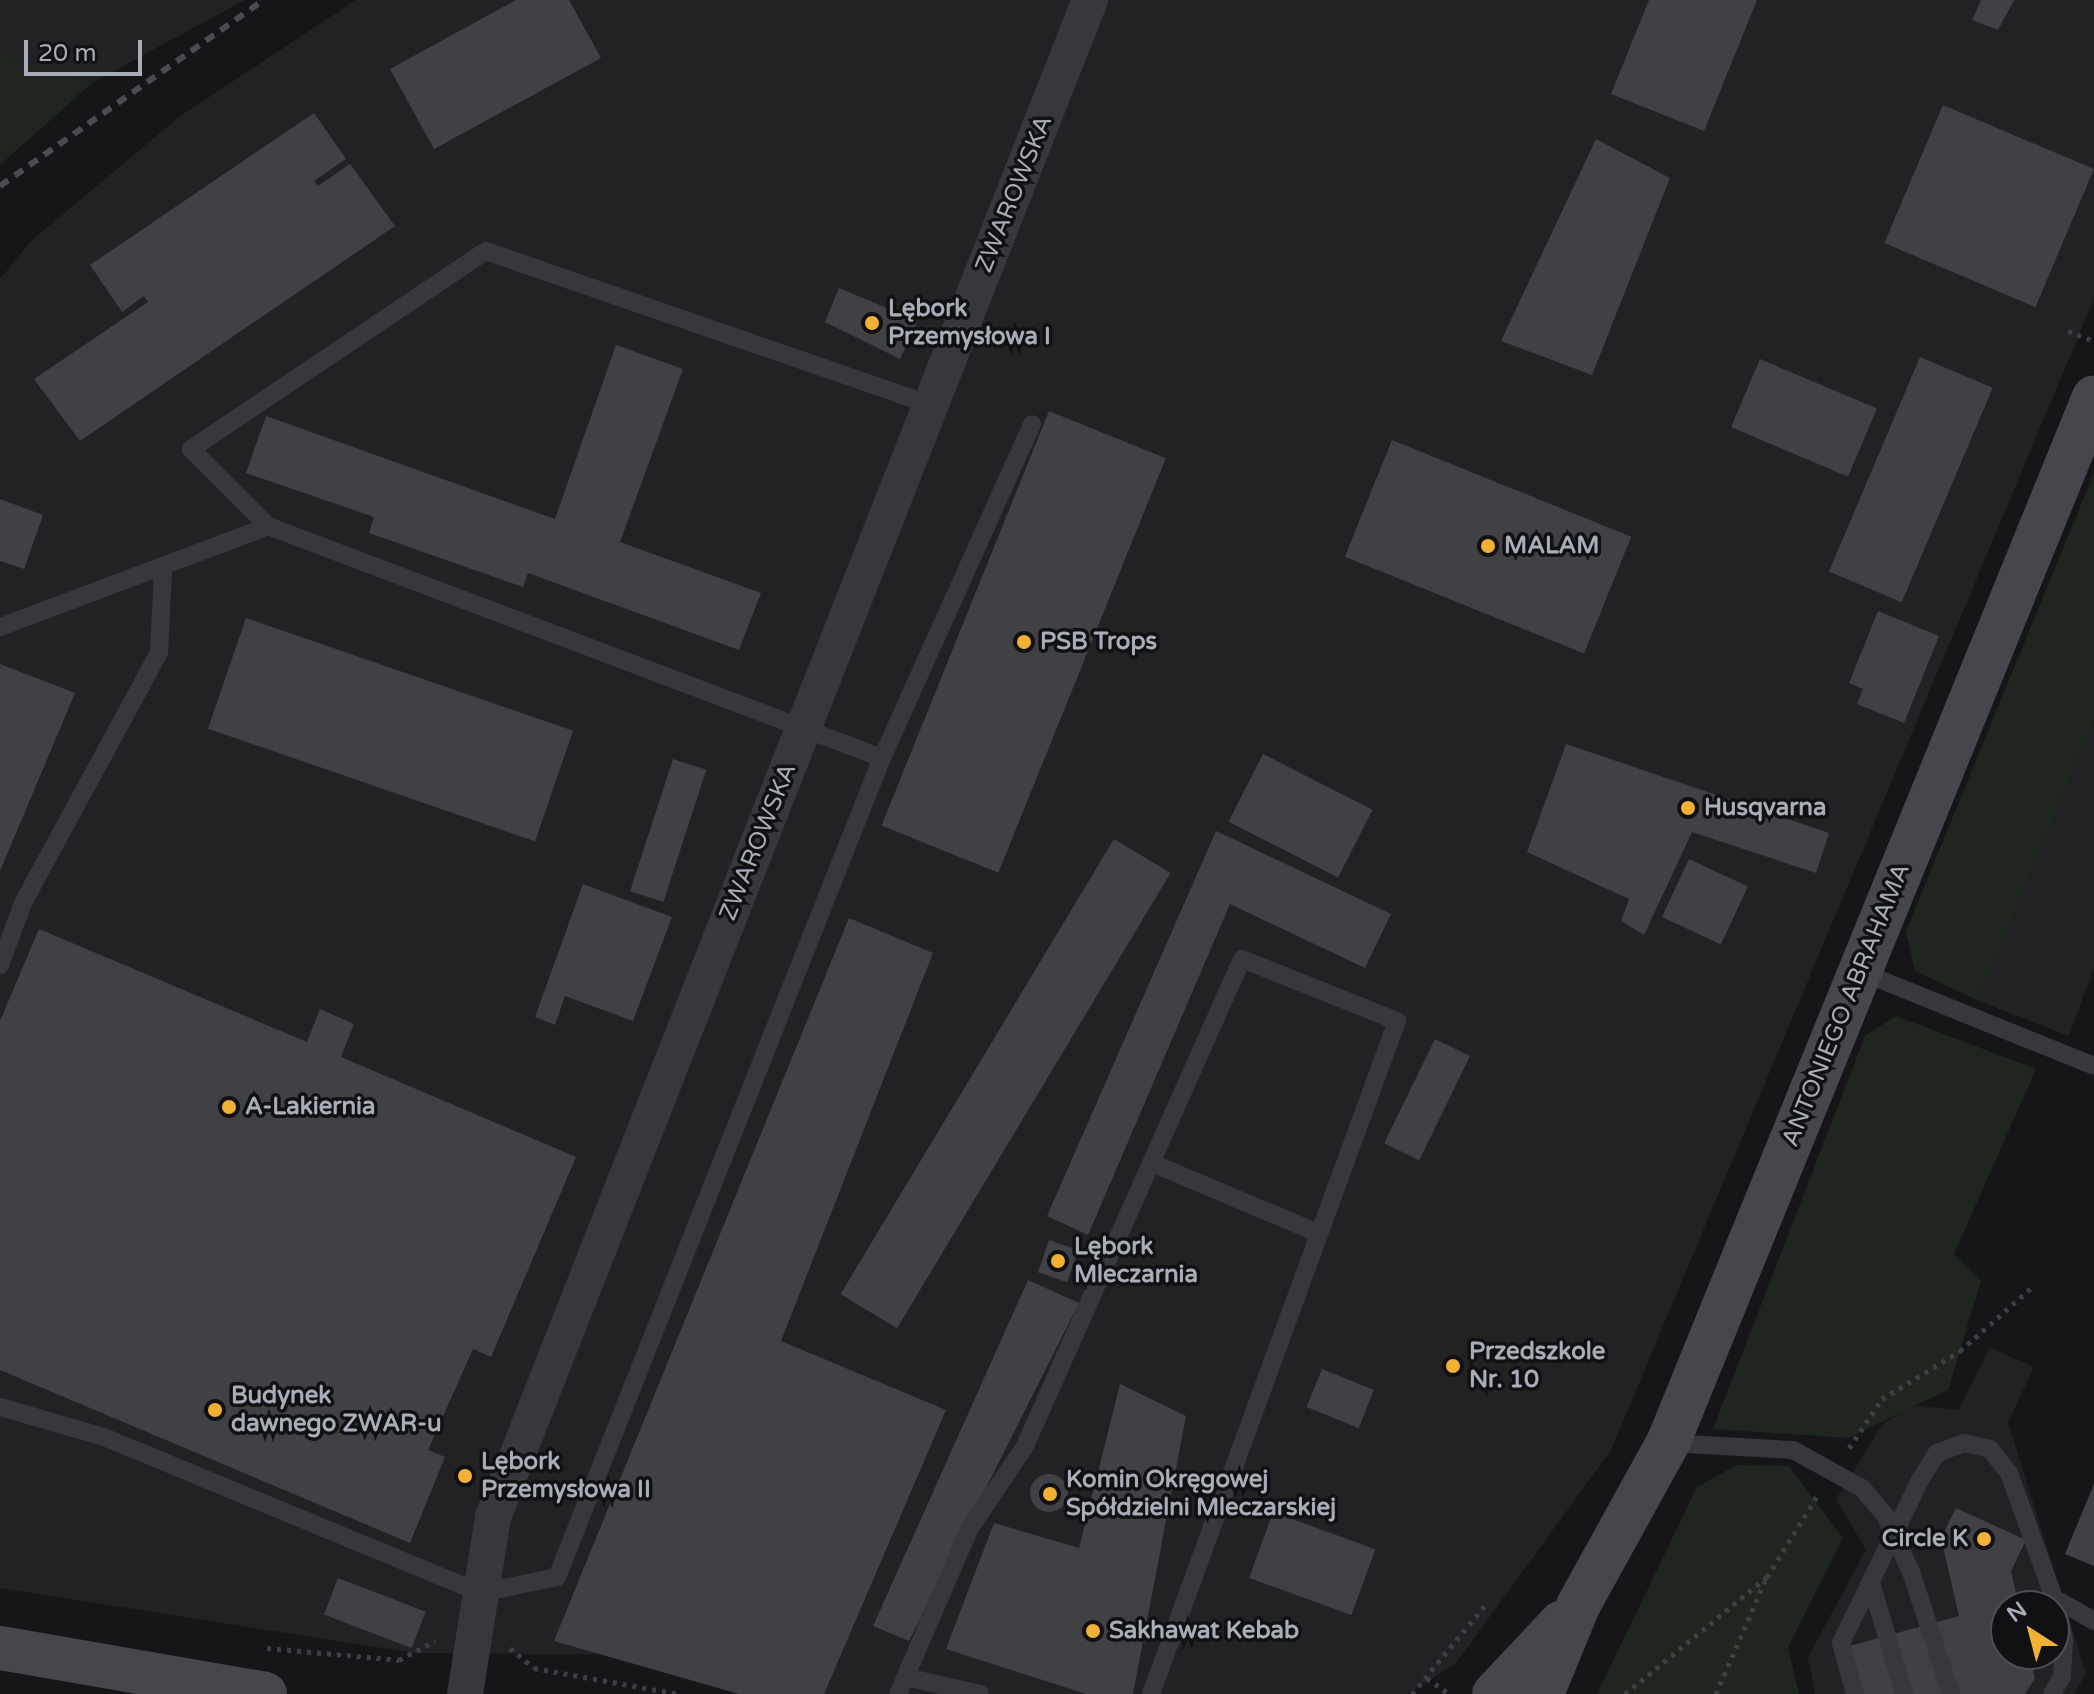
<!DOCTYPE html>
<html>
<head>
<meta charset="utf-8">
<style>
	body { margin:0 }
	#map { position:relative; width:2094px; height:1694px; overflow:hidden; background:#161618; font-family:"Varela Round",sans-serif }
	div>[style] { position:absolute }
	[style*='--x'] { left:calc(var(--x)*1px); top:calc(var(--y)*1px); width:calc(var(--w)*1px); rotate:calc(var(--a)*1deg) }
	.built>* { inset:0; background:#222225 }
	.green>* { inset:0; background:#1e261f }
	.building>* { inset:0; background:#404145; transform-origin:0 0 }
	.round { border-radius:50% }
	.path>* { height:5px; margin-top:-2.5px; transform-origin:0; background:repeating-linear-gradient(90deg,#3d3f44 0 4px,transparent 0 10px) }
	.lane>* { height:18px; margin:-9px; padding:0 9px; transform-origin:9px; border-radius:9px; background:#37383d }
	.street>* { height:36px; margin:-18px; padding:0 18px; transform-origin:18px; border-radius:18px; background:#37383d }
	.secondary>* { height:44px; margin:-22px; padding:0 22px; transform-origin:22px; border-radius:22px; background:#45474d }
	.rail>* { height:6px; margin-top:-3px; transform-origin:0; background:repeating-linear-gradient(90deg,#4a4c52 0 10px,transparent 0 18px) }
	.dots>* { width:22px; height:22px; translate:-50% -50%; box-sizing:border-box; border:4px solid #111113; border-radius:50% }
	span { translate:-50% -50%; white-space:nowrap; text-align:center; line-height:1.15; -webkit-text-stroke:7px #111113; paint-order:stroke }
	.street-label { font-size:24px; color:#a8adb8 }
	.poi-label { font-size:24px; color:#a8adb8; font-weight:700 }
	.left { translate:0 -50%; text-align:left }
	.right { translate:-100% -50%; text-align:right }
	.north { position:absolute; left:1990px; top:1590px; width:80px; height:80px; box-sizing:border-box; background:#111113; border:2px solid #4d4f55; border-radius:50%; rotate:324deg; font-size:22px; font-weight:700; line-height:32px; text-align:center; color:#a8adb8 }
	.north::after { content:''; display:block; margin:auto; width:28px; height:36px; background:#f2b134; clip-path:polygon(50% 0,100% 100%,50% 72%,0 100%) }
	.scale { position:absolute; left:24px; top:40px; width:118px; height:36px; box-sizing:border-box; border:4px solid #a8adb8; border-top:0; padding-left:10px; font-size:24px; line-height:28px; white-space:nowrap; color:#a8adb8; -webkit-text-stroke:6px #111113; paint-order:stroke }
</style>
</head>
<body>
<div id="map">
	<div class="built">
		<div style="clip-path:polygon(0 0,245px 0,92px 83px,0 53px)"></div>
		<div style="clip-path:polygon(356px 0,2094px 0,2094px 299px,1611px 1450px,1456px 1663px,1408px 1694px,773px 1694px,711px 1655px,414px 1653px,0 1588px,0 279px,31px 241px,179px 117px)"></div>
		<div style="clip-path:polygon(2094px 722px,2094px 967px,2069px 1036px,1979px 1001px)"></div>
		<div style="clip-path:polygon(evenodd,1990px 1348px,2034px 1367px,2008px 1422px,2086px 1673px,2074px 1694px,1815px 1694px,1808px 1657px,1866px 1550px,1836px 1499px,1882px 1425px,1912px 1405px,1958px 1410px,1990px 1348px,2006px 1606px,2054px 1606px,2054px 1654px,2006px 1654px,2006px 1606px)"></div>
	</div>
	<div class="green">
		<div style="clip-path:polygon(0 53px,92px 83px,0 165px)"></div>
		<div style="clip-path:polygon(2094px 473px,2094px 722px,1979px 1001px,1915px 971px,1906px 931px)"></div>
		<div style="clip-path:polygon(1896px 1016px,2036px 1069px,1954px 1254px,1981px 1281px,1948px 1390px,1848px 1438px,1713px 1429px,1865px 1036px)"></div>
		<div style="clip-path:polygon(1737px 1465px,1789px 1466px,1843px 1538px,1788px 1647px,1799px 1694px,1597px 1694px,1697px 1487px)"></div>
	</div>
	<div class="building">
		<div style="clip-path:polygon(516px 0,569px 0,601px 58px,434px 149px,390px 69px)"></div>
		<div style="clip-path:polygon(1649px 0,1757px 0,1704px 131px,1611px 94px)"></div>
		<div style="clip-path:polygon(1981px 0,2014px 0,1998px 30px,1972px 20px)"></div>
		<div style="left:1943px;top:105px;width:164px;height:150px;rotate:23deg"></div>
		<div style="clip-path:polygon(314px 113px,346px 159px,314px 181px,318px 186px,350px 164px,395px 226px,80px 441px,34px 379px,148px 302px,144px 296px,122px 312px,90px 265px)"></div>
		<div style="clip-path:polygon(1596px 139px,1670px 178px,1592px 375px,1501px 341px)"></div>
		<div style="clip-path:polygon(839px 288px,918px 321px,900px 359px,825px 322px)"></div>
		<div style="clip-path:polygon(616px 345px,683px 369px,620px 542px,761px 593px,739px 650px,528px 573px,523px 587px,369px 533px,374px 517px,246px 473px,266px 416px,555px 519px)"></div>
		<div style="left:1920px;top:357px;width:79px;height:233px;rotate:23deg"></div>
		<div style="left:1760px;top:359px;width:127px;height:74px;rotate:23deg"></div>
		<div style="left:1049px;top:411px;width:126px;height:447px;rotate:22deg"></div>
		<div style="left:1392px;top:440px;width:258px;height:126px;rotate:22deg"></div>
		<div style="clip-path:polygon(0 499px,43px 515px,24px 569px,0 561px)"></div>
		<div style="clip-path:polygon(1878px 611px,1939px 636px,1904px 723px,1857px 704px,1863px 689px,1849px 683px)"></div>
		<div style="left:246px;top:618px;width:346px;height:117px;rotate:19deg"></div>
		<div style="clip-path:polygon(0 664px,75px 693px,0 871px)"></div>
		<div style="clip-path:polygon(1566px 744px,1829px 833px,1816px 873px,1692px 832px,1644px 935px,1621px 921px,1629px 899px,1527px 852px)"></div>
		<div style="left:1263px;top:754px;width:123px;height:76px;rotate:27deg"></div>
		<div style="left:673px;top:759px;width:35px;height:139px;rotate:18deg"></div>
		<div style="clip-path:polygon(1216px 831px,1391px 914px,1365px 968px,1230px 904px,1088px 1235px,1047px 1216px)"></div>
		<div style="left:1114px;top:839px;width:66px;height:531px;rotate:31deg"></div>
		<div style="left:1689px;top:859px;width:65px;height:64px;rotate:25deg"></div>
		<div style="clip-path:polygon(583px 884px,672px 917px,633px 1021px,565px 996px,555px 1025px,535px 1017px)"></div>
		<div style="clip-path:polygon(849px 918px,933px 953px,781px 1341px,946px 1410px,824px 1694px,739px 1694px,554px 1641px)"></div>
		<div style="clip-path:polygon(39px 929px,307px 1042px,320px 1009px,354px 1024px,341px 1057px,576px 1157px,491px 1357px,473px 1349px,428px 1450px,445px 1457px,410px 1543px,0 1370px,0 1021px)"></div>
		<div style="left:1435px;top:1039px;width:39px;height:116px;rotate:26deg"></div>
		<div style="left:1049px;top:1240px;width:31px;height:34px;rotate:19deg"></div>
		<div style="clip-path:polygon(1028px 1280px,1079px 1303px,909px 1641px,873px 1626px)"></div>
		<div style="left:1322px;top:1369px;width:56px;height:41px;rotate:22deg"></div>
		<div style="clip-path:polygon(1120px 1384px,1186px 1416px,1133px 1694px,1086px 1694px,946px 1649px,994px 1523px,1079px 1548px)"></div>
		<div class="round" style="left:457px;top:1469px;width:16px;height:16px"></div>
		<div class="round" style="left:1030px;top:1474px;width:38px;height:38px"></div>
		<div style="clip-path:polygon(2094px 1484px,2094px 1566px,2065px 1554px)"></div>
		<div style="clip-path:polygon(1956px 1508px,2026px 1540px,2011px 1571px,2019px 1606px,2006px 1606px,2006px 1654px,2029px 1654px,2035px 1678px,2025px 1694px,1851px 1694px,1839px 1649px,1959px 1616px,1941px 1538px)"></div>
		<div style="left:1273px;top:1512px;width:109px;height:70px;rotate:20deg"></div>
		<div style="left:338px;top:1578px;width:94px;height:39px;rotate:21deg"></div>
	</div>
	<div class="path">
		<div style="--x:2068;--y:331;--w:28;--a:21"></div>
		<div style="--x:1849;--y:1448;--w:59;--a:-56"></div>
		<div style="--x:1882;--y:1399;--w:92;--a:-31.6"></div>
		<div style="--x:1960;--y:1351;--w:94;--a:-41.5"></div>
		<div style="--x:267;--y:1648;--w:133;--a:5.2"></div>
		<div style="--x:399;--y:1660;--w:41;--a:-27.8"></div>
		<div style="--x:510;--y:1648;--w:31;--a:40"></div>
		<div style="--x:534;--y:1668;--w:147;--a:10.2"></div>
		<div style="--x:1427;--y:1678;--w:27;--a:36"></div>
		<div style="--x:1412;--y:1694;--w:118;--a:-50.5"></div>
		<div style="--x:1625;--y:1694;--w:184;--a:-39.5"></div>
		<div style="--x:1767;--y:1577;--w:95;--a:-58.3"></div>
		<div style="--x:1716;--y:1694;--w:123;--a:-66.6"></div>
	</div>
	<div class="lane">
		<div style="--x:0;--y:627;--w:286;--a:-20.6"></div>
		<div style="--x:882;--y:758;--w:656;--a:-159.3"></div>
		<div style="--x:268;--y:526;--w:109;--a:-135"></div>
		<div style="--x:191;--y:449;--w:355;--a:-33.9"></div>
		<div style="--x:486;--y:251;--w:471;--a:19.1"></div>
		<div style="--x:0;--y:965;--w:66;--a:-69.6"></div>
		<div style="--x:23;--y:903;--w:285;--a:-61.5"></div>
		<div style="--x:159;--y:652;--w:81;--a:-87.2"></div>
		<div style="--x:1859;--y:971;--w:253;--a:22"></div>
		<div style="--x:1152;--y:1163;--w:180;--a:22.9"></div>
		<div style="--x:0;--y:1407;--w:108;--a:16.1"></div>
		<div style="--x:104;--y:1437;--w:407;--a:22.5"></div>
		<div style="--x:480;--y:1593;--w:79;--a:-11.7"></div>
		<div style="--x:557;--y:1577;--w:881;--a:-68.36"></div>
		<div style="--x:882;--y:758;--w:366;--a:-65.8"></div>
		<div style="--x:1668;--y:1443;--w:125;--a:3.2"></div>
		<div style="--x:1793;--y:1450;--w:79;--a:28.8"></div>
		<div style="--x:1862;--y:1488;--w:35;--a:50"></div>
		<div style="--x:1885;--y:1515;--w:63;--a:65.5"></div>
		<div style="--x:1911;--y:1572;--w:128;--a:71.8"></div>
		<div style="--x:1872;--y:1586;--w:113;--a:73.5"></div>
		<div style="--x:910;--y:1678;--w:72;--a:12.9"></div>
		<div style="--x:898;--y:1694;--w:181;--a:-66.6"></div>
		<div style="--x:970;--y:1528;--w:99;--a:-56.1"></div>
		<div style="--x:1025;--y:1446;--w:533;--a:-65.98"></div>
		<div style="--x:1242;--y:959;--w:167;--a:21.8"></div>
		<div style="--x:1397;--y:1021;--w:717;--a:110.08"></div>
		<div style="--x:1855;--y:1694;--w:53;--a:-105.4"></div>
		<div style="--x:1841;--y:1643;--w:181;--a:-64.1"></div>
		<div style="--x:1920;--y:1480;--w:32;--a:-58"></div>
		<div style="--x:1937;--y:1453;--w:29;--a:-20"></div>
		<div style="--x:1964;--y:1443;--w:27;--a:13"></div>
		<div style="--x:1990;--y:1449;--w:31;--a:52"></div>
		<div style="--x:2009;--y:1473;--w:133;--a:70.2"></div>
		<div style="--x:2054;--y:1598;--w:46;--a:29.9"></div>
		<div style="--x:2052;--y:1694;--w:21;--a:-61"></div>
		<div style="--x:2062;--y:1676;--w:37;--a:-87"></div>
		<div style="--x:2064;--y:1639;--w:42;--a:-103.7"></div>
	</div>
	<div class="street">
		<div style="--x:465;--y:1694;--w:179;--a:-81"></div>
		<div style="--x:493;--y:1517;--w:1630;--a:-68.52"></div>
	</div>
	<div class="secondary">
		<div style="--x:0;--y:1648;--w:269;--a:9.8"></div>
		<div style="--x:1494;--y:1694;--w:98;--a:-46.7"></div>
		<div style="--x:1542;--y:1694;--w:97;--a:-67.7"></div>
		<div style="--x:1579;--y:1604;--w:184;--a:-61.1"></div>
		<div style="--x:1668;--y:1443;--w:1129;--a:-67.84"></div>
	</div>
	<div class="rail">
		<div style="--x:0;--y:186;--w:323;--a:-35.2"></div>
	</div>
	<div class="dots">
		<div style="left:872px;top:323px;background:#f2b134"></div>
		<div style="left:1488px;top:546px;background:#f2b134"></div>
		<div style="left:1024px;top:642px;background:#f2b134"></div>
		<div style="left:1688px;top:808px;background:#f2b134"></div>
		<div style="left:229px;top:1107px;background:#f2b134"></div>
		<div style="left:1058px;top:1261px;background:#f2b134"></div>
		<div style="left:1453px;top:1366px;background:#f2b134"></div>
		<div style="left:215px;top:1410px;background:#f2b134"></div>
		<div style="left:465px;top:1476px;background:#f2b134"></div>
		<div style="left:1050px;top:1494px;background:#f2b134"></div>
		<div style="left:1984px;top:1539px;background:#f2b134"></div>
		<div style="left:1093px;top:1631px;background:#f2b134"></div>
	</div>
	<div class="street-label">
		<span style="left:1014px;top:194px;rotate:-68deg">ZWAROWSKA</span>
		<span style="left:758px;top:842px;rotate:-68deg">ZWAROWSKA</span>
		<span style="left:1846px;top:1005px;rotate:-68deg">ANTONIEGO ABRAHAMA</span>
	</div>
	<div class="poi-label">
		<span class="left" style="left:888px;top:323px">Lębork<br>Przemysłowa I</span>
		<span class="left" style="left:1504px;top:546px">MALAM</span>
		<span class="left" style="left:1040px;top:642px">PSB Trops</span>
		<span class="left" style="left:1704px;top:808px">Husqvarna</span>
		<span class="left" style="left:245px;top:1107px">A-Lakiernia</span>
		<span class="left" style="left:1074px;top:1261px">Lębork<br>Mleczarnia</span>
		<span class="left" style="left:1469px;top:1366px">Przedszkole<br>Nr. 10</span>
		<span class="left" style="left:231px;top:1410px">Budynek<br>dawnego ZWAR-u</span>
		<span class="left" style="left:481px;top:1476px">Lębork<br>Przemysłowa II</span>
		<span class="left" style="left:1066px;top:1494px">Komin Okręgowej<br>Spółdzielni Mleczarskiej</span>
		<span class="right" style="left:1968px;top:1539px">Circle K</span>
		<span class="left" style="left:1109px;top:1631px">Sakhawat Kebab</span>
	</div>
	<div class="north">N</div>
	<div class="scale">20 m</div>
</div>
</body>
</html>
